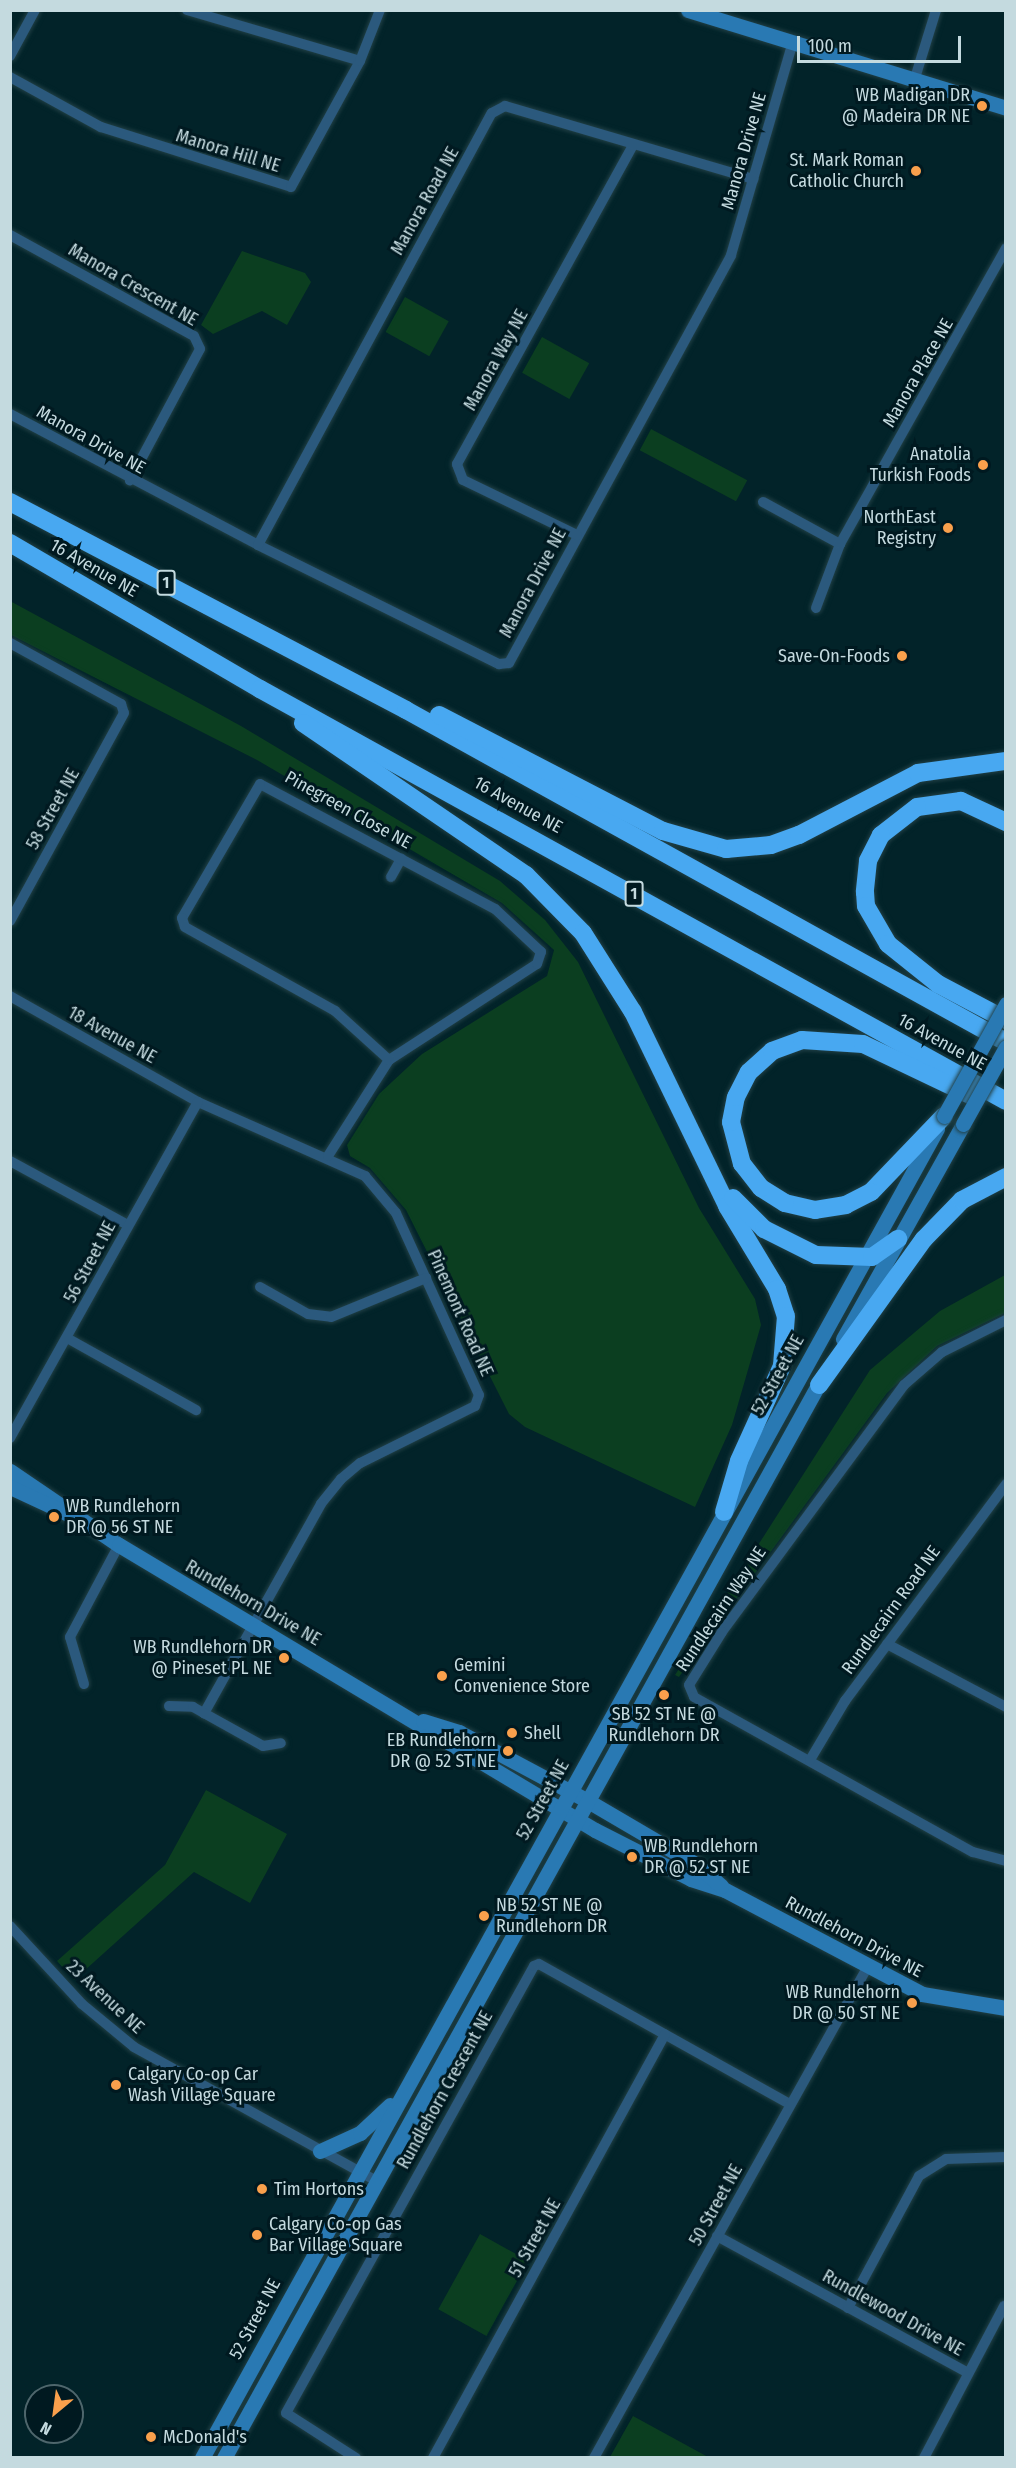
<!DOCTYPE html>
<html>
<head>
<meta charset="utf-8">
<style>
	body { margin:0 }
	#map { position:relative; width:1016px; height:2468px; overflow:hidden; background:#022329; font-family:"Fira Sans Condensed",sans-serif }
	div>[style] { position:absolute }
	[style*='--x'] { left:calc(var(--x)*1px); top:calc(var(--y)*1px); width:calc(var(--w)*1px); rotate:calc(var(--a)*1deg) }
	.green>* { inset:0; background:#0b3e20; transform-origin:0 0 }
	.roads { filter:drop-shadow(0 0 2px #214046) drop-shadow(0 0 2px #214046) }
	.street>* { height:10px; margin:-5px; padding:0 5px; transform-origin:5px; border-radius:5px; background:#2b597d }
	.secondary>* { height:15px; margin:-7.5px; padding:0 7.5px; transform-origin:7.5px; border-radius:7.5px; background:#2979b3 }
	.highway>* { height:18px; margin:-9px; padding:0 9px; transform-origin:9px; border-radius:9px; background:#48a8f1 }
	.bridges { filter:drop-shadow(0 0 2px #214046) drop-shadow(0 0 2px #214046) }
	.secondary-bridge>* { height:15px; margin:-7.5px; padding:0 7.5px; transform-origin:7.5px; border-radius:7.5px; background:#2979b3 }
	.dots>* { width:16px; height:16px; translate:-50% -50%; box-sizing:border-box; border:3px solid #001920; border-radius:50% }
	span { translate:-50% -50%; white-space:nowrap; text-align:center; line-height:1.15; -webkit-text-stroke:6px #001920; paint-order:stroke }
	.shield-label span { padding:2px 4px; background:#001920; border:2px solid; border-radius:4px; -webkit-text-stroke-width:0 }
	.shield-label { font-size:16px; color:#c4dadf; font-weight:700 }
	.poi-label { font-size:18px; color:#c4dadf }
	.right { translate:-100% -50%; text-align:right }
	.left { translate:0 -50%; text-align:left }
	.street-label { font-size:18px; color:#c4dadf }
	.frame { position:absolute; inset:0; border:12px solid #c4dadf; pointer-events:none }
	.north { position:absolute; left:24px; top:2384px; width:60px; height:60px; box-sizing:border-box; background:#001920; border:2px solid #4e666c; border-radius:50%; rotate:209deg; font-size:16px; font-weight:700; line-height:24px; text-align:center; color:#c4dadf }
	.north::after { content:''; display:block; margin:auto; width:21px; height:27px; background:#f9a04c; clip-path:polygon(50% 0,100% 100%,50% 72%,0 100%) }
	.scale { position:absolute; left:797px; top:36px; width:164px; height:27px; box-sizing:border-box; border:3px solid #c4dadf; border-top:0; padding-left:8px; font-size:18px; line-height:21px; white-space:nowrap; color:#c4dadf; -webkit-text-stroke:4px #001920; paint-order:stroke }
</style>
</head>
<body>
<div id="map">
	<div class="green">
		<div style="clip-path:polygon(242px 251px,305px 273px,311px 282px,287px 325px,262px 311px,213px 334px,201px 325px)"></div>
		<div style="left:405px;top:297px;width:50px;height:40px;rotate:29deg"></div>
		<div style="left:542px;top:337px;width:54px;height:41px;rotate:29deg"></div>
		<div style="left:651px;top:429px;width:109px;height:24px;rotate:28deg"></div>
		<div style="clip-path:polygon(10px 601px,241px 726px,500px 881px,545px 920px,578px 962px,699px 1208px,755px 1299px,761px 1325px,732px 1425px,695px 1507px,525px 1427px,509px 1414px,406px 1210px,370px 1168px,350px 1156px,347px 1145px,379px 1094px,422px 1054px,547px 976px,554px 950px,502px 903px,257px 760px,11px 635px)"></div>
		<div style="clip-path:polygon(1005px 1275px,1005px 1313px,937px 1346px,887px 1393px,679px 1677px,675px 1675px,870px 1370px,940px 1311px)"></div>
		<div style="clip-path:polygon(206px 1790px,287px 1834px,250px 1903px,194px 1872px,74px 1980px,57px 1961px,165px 1865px)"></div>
		<div style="left:480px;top:2234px;width:55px;height:86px;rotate:29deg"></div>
		<div style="clip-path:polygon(633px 2416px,708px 2457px,610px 2457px)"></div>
	</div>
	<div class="roads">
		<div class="street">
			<div style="--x:187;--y:10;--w:180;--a:16.4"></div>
			<div style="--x:10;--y:56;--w:52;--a:-61.5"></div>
			<div style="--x:10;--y:77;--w:104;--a:28.8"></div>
			<div style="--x:101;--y:127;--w:199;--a:17.5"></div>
			<div style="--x:291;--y:187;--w:144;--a:-61.3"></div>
			<div style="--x:360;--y:61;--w:55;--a:-68.6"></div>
			<div style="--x:915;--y:78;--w:71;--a:-72.8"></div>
			<div style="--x:10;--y:235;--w:210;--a:28.8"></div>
			<div style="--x:194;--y:336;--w:14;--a:65"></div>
			<div style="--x:200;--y:349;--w:149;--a:118.1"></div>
			<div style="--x:10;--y:414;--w:280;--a:27.8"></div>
			<div style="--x:258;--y:545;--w:269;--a:26.3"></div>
			<div style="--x:499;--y:664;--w:10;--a:-6"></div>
			<div style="--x:509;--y:663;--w:464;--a:-61.4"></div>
			<div style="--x:731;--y:255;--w:222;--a:-73.8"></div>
			<div style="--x:763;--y:502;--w:88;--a:28.6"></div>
			<div style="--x:577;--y:535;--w:127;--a:-154.2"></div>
			<div style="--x:463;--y:480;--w:17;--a:-111"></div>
			<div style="--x:457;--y:464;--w:364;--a:-61.1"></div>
			<div style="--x:258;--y:545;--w:491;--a:-61.6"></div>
			<div style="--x:492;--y:113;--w:15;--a:-28"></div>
			<div style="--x:505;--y:106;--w:259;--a:16.4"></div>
			<div style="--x:816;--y:608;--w:68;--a:-69.4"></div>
			<div style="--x:840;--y:544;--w:339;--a:-60.7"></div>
			<div style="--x:10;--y:643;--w:127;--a:28.8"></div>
			<div style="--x:121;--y:704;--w:9;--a:72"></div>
			<div style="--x:124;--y:713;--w:237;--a:118.7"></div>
			<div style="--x:391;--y:877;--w:21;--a:-61"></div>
			<div style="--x:10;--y:996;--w:216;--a:29.4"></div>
			<div style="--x:198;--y:1102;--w:183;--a:23.9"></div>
			<div style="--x:365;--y:1176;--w:48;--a:50"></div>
			<div style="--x:396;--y:1213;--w:200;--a:65.5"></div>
			<div style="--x:479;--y:1395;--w:12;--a:110"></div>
			<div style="--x:475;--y:1406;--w:128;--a:153.6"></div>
			<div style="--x:360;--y:1463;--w:25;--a:140"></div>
			<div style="--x:341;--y:1479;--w:32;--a:129"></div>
			<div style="--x:321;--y:1504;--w:240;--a:119.2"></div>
			<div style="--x:328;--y:1156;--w:114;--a:-57.6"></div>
			<div style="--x:389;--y:1060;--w:176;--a:-33"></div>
			<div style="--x:537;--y:964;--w:13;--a:-72"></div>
			<div style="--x:541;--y:952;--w:63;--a:-136.9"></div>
			<div style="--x:495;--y:909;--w:266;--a:-152"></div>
			<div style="--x:260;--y:784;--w:155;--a:120.2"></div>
			<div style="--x:182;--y:918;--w:9;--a:72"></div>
			<div style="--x:185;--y:927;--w:172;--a:29.2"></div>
			<div style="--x:335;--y:1011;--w:73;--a:42.2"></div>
			<div style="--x:10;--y:1161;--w:134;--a:28.5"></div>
			<div style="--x:260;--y:1287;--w:55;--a:29.4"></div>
			<div style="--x:308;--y:1314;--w:23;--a:7"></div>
			<div style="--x:331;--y:1317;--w:103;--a:-22.3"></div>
			<div style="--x:1006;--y:1320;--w:72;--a:153.4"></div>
			<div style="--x:942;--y:1352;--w:50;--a:139"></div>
			<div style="--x:904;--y:1385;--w:307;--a:126.4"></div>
			<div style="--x:722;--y:1632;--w:62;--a:121.9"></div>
			<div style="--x:689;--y:1685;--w:13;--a:67"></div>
			<div style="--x:694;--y:1697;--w:319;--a:29.1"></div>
			<div style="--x:973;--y:1852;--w:34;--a:15"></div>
			<div style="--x:67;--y:1338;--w:148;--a:29.2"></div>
			<div style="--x:10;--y:1438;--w:385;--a:-60.8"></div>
			<div style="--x:887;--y:1644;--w:135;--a:27.9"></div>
			<div style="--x:84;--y:1684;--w:49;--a:-106.6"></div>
			<div style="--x:70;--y:1637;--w:104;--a:-62"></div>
			<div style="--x:169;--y:1706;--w:24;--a:2"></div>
			<div style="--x:193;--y:1707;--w:80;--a:29.1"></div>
			<div style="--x:263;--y:1746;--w:18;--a:-9"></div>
			<div style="--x:810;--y:1760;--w:69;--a:-59.3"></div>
			<div style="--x:845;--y:1701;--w:270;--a:-53.4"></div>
			<div style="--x:10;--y:1926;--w:106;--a:47.3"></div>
			<div style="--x:82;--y:2004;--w:67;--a:39.6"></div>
			<div style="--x:134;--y:2047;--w:277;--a:28.9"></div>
			<div style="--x:717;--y:2236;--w:286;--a:28.6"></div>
			<div style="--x:848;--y:2308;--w:150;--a:-61.7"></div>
			<div style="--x:919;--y:2176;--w:32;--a:-32"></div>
			<div style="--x:946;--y:2159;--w:60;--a:-1.9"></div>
			<div style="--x:356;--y:2458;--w:83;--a:-147.3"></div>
			<div style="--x:286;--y:2413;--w:511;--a:-60.98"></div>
			<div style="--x:534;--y:1966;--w:5;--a:-22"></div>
			<div style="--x:539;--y:1964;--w:287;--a:29.2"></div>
			<div style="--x:433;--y:2458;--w:483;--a:-61.3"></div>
			<div style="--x:594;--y:2458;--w:561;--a:-60.88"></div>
			<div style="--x:924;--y:2458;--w:172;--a:-62.2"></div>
		</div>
		<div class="secondary">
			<div style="--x:688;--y:10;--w:333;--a:17.1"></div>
			<div style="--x:843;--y:1339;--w:246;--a:-60.8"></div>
			<div style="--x:10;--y:1471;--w:132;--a:34.2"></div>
			<div style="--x:119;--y:1545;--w:555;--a:30.91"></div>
			<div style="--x:595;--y:1830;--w:108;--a:27"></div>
			<div style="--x:691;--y:1879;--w:36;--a:18"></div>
			<div style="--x:725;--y:1890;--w:223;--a:27.8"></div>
			<div style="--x:922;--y:1994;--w:85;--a:9.5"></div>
			<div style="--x:10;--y:1487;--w:64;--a:25"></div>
			<div style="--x:423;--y:1721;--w:38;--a:17"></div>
			<div style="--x:459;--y:1732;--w:146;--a:28.1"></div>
			<div style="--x:588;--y:1801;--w:126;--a:30.4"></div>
			<div style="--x:697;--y:1865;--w:32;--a:41"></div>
			<div style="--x:320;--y:2151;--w:44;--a:-24.2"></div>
			<div style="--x:360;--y:2133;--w:41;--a:-43"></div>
			<div style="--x:202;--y:2458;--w:1519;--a:-61.06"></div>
			<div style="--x:224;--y:2458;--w:1237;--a:-61.03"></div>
		</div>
		<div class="highway">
			<div style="--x:10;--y:502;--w:447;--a:27.7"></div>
			<div style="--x:406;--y:710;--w:686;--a:28.96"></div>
			<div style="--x:10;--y:543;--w:290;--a:30.3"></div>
			<div style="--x:260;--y:689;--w:852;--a:28.91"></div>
			<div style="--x:439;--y:715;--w:252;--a:27.4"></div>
			<div style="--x:663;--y:831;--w:66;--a:15.9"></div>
			<div style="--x:726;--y:849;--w:45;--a:-5.1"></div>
			<div style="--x:771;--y:845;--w:30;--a:-20"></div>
			<div style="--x:799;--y:835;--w:134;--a:-27.5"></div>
			<div style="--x:918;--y:773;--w:89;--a:-7.8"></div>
			<div style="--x:303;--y:723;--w:270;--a:34.3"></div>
			<div style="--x:526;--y:875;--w:81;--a:45.5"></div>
			<div style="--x:583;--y:933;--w:93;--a:57.7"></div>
			<div style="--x:633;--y:1012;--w:216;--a:64.1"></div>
			<div style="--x:727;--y:1206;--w:97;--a:58.9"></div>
			<div style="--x:777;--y:1289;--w:28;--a:72"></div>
			<div style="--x:786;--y:1316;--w:50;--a:94.6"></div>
			<div style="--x:782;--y:1366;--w:104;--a:114.4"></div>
			<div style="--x:739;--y:1461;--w:53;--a:106.4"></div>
			<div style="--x:1006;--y:822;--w:50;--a:-155"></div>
			<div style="--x:961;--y:801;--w:44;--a:172.2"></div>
			<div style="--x:917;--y:807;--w:46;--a:142.1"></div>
			<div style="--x:881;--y:835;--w:29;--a:117"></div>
			<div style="--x:868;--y:861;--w:31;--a:96"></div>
			<div style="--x:865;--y:892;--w:14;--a:86"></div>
			<div style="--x:866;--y:906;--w:44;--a:59.9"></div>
			<div style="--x:888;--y:944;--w:64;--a:38.7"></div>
			<div style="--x:938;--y:984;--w:77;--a:27.9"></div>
			<div style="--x:944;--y:1116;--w:105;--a:133.8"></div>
			<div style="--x:871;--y:1192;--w:28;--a:153"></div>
			<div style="--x:846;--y:1205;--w:31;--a:171"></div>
			<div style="--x:815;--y:1210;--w:31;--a:-167"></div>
			<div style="--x:785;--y:1203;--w:28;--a:-148"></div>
			<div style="--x:761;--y:1188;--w:31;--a:-128"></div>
			<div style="--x:742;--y:1164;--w:43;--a:-104.7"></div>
			<div style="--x:731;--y:1122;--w:25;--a:-79"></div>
			<div style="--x:736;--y:1097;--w:28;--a:-63"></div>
			<div style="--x:749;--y:1072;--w:31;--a:-42"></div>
			<div style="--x:772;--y:1051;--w:32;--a:-20"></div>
			<div style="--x:802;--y:1040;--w:61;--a:3.8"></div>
			<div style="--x:863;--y:1044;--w:123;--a:25.5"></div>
			<div style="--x:733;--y:1198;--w:44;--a:45"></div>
			<div style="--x:764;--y:1229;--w:58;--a:26.6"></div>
			<div style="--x:816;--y:1255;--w:56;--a:2"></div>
			<div style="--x:872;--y:1257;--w:32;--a:-35"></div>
			<div style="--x:819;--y:1385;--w:180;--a:-54.3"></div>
			<div style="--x:924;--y:1239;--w:54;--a:-45.7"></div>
			<div style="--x:962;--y:1200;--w:50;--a:-27.6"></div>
		</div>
	</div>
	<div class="bridges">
		<div class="secondary-bridge">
			<div style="--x:944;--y:1116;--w:128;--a:-61"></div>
			<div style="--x:963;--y:1124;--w:88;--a:-60.8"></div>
		</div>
	</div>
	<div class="dots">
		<div style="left:982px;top:106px;background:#f9a04c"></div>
		<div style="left:916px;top:171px;background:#f9a04c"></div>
		<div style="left:983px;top:465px;background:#f9a04c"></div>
		<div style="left:948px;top:528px;background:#f9a04c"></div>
		<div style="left:902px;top:656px;background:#f9a04c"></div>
		<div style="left:54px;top:1517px;background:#f9a04c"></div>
		<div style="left:284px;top:1658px;background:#f9a04c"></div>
		<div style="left:442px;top:1676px;background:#f9a04c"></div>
		<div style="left:664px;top:1695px;background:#f9a04c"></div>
		<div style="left:512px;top:1733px;background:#f9a04c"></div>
		<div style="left:508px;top:1751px;background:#f9a04c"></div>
		<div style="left:632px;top:1857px;background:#f9a04c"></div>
		<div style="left:484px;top:1916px;background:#f9a04c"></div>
		<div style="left:912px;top:2003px;background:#f9a04c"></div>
		<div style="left:116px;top:2085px;background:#f9a04c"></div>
		<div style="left:262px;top:2189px;background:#f9a04c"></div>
		<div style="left:257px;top:2235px;background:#f9a04c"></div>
		<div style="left:151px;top:2437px;background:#f9a04c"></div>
	</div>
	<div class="shield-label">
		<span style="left:166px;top:583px">1</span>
		<span style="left:634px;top:894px">1</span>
	</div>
	<div class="poi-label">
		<span class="right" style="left:970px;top:106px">WB Madigan DR<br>@ Madeira DR NE</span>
		<span class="right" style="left:904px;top:171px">St. Mark Roman<br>Catholic Church</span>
		<span class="right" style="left:971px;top:465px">Anatolia<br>Turkish Foods</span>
		<span class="right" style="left:936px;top:528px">NorthEast<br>Registry</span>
		<span class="right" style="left:890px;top:656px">Save-On-Foods</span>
		<span class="left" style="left:66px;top:1517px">WB Rundlehorn<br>DR @ 56 ST NE</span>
		<span class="right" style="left:272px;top:1658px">WB Rundlehorn DR<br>@ Pineset PL NE</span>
		<span class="left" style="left:454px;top:1676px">Gemini<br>Convenience Store</span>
		<span style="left:664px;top:1725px">SB 52 ST NE @<br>Rundlehorn DR</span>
		<span class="left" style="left:524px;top:1733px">Shell</span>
		<span class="right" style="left:496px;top:1751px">EB Rundlehorn<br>DR @ 52 ST NE</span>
		<span class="left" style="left:644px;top:1857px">WB Rundlehorn<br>DR @ 52 ST NE</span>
		<span class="left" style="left:496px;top:1916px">NB 52 ST NE @<br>Rundlehorn DR</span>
		<span class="right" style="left:900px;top:2003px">WB Rundlehorn<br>DR @ 50 ST NE</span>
		<span class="left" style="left:128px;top:2085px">Calgary Co-op Car<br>Wash Village Square</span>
		<span class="left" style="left:274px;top:2189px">Tim Hortons</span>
		<span class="left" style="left:269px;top:2235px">Calgary Co-op Gas<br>Bar Village Square</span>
		<span class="left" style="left:163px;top:2437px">McDonald's</span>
	</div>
	<div class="street-label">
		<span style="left:228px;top:151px;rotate:17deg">Manora Hill NE</span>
		<span style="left:744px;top:151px;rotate:-74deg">Manora Drive NE</span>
		<span style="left:425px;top:201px;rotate:-61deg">Manora Road NE</span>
		<span style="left:133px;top:285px;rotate:30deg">Manora Crescent NE</span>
		<span style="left:496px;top:360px;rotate:-61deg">Manora Way NE</span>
		<span style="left:918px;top:373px;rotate:-60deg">Manora Place NE</span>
		<span style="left:91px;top:440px;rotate:29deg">Manora Drive NE</span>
		<span style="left:94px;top:568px;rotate:30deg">16 Avenue NE</span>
		<span style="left:533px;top:583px;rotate:-62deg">Manora Drive NE</span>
		<span style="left:518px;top:805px;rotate:29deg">16 Avenue NE</span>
		<span style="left:53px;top:809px;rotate:-61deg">58 Street NE</span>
		<span style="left:348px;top:810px;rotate:29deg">Pinegreen Close NE</span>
		<span style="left:112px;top:1035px;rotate:29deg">18 Avenue NE</span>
		<span style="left:942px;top:1042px;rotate:29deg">16 Avenue NE</span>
		<span style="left:90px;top:1262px;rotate:-62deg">56 Street NE</span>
		<span style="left:460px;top:1313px;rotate:66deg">Pinemont Road NE</span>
		<span style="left:778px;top:1375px;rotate:-61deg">52 Street NE</span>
		<span style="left:253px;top:1603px;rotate:30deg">Rundlehorn Drive NE</span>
		<span style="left:721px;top:1609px;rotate:-56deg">Rundlecairn Way NE</span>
		<span style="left:891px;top:1610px;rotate:-54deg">Rundlecairn Road NE</span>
		<span style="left:543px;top:1800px;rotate:-61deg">52 Street NE</span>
		<span style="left:854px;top:1937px;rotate:28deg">Rundlehorn Drive NE</span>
		<span style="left:105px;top:1997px;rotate:43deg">23 Avenue NE</span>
		<span style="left:445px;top:2090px;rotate:-61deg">Rundlehorn Crescent NE</span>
		<span style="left:716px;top:2205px;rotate:-61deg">50 Street NE</span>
		<span style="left:535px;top:2238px;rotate:-61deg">51 Street NE</span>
		<span style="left:893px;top:2313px;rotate:29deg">Rundlewood Drive NE</span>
		<span style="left:255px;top:2319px;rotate:-62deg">52 Street NE</span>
	</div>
	<div class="frame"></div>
	<div class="north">N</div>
	<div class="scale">100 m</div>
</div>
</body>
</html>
